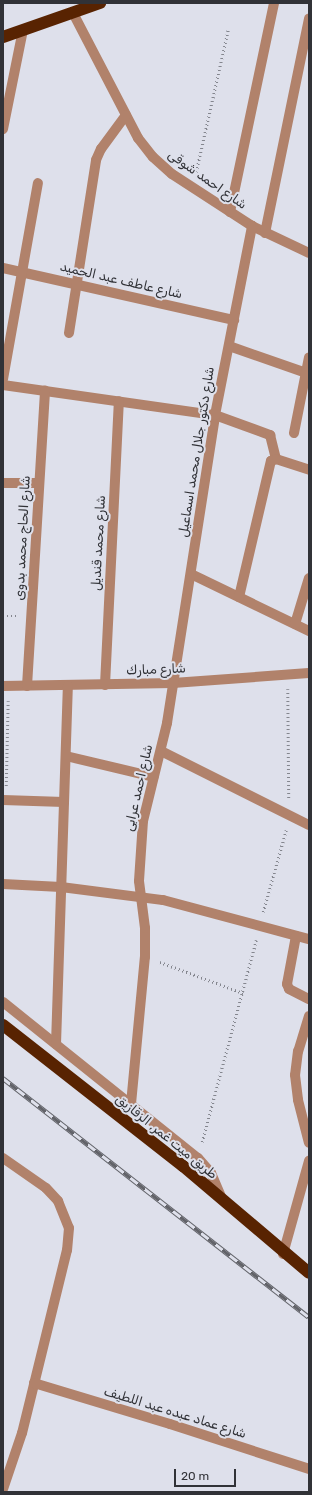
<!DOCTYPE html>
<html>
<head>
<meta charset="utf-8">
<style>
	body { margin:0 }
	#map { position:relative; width:312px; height:1495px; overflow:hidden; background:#dee0eb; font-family:Rubik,"Noto Naskh Arabic",sans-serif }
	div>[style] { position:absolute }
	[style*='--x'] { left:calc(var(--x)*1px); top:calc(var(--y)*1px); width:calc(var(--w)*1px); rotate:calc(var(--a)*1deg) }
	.path>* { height:2.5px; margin-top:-1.25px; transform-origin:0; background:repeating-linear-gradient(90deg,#84868e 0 1px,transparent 0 4px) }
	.minor>* { height:10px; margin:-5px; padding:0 5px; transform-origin:5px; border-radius:5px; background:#b1826b }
	.highway>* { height:12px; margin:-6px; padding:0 6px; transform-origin:6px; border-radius:6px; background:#582301 }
	.rail>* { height:4.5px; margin-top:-2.25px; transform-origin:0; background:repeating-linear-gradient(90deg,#dee0eb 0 9px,#626369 0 18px); box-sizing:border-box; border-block:1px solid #626369 }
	span { translate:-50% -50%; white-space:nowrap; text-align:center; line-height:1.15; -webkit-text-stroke:4px #dee0eb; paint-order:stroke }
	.street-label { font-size:13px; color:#313237 }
	.frame { position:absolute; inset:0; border:4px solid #313237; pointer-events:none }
	.scale { position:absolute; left:174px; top:1469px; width:62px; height:18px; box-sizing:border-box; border:2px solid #313237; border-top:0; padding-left:5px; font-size:12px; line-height:14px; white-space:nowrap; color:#313237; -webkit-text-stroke:3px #dee0eb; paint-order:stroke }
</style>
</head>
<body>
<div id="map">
	<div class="path">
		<div style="--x:196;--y:172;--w:146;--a:-77.3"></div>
		<div style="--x:3;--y:616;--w:14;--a:0"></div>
		<div style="--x:288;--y:689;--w:109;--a:89.5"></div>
		<div style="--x:6;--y:786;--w:85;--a:-88.7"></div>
		<div style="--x:263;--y:912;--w:85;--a:-74.3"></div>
		<div style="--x:160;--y:962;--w:89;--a:20.5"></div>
		<div style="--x:202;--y:1142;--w:209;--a:-75"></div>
	</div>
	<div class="minor">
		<div style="--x:73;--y:13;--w:141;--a:62.5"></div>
		<div style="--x:138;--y:138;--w:24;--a:52"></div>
		<div style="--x:153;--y:157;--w:25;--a:42"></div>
		<div style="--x:172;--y:174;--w:95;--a:33"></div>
		<div style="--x:252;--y:226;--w:63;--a:25.3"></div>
		<div style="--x:3;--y:129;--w:101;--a:-78.6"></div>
		<div style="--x:230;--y:212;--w:214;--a:-78.1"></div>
		<div style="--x:265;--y:233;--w:219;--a:-78.4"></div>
		<div style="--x:3;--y:268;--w:237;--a:12.7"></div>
		<div style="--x:69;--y:333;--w:175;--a:-81.1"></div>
		<div style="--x:96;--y:160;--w:12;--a:-66"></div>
		<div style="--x:101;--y:149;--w:42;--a:-53.7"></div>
		<div style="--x:229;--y:346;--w:85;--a:19.3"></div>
		<div style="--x:3;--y:379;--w:199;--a:-79.9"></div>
		<div style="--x:3;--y:385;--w:214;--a:8.1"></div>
		<div style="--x:215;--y:415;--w:59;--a:20"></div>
		<div style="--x:270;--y:435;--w:25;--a:76"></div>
		<div style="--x:276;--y:459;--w:35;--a:18"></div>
		<div style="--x:294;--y:433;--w:77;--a:-78.8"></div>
		<div style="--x:3;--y:483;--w:36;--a:0"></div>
		<div style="--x:191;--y:574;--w:131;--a:25.8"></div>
		<div style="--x:239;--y:597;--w:140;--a:-76.8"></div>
		<div style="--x:271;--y:461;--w:5;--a:-22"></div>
		<div style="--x:295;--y:624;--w:48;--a:-73.1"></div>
		<div style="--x:105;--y:685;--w:284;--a:-87.2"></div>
		<div style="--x:3;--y:686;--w:170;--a:-1"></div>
		<div style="--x:173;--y:683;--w:136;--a:-4.2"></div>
		<div style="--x:27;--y:686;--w:296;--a:-86.5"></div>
		<div style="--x:161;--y:751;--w:165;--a:26.6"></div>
		<div style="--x:66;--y:756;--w:90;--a:13.4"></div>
		<div style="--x:3;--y:800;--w:61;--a:1.9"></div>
		<div style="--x:3;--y:884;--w:58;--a:3"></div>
		<div style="--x:61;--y:887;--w:103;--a:7.3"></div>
		<div style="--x:163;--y:900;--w:151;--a:15"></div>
		<div style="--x:296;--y:936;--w:49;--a:100.6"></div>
		<div style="--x:287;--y:984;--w:5;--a:68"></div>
		<div style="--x:289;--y:989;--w:22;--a:27"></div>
		<div style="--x:3;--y:1002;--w:250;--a:38.7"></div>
		<div style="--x:198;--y:1158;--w:20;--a:49"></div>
		<div style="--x:211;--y:1173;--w:28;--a:67"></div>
		<div style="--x:309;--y:1016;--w:37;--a:107"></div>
		<div style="--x:298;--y:1051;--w:24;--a:97"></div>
		<div style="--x:295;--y:1075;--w:25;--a:83"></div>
		<div style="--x:298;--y:1100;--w:44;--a:75.7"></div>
		<div style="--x:56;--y:1044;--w:358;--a:-88.1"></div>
		<div style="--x:131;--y:1104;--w:148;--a:-84.6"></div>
		<div style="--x:145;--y:957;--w:29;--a:-90"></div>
		<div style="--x:145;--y:928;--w:47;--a:-97.3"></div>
		<div style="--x:139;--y:881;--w:60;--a:-86.2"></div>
		<div style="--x:143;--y:821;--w:101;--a:-76.2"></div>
		<div style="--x:167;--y:723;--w:312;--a:-81.1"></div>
		<div style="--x:215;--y:415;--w:193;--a:-78.9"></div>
		<div style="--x:3;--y:1158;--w:52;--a:34.9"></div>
		<div style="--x:46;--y:1188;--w:18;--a:47"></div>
		<div style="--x:58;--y:1201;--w:29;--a:68"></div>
		<div style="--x:69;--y:1228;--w:22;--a:95"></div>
		<div style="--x:67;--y:1250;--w:188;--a:103.8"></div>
		<div style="--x:22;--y:1433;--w:59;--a:108.7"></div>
		<div style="--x:283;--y:1254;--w:97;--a:-74.4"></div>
		<div style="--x:34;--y:1383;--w:142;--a:16.8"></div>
		<div style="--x:170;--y:1424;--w:146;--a:17.9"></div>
	</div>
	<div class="highway">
		<div style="--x:3;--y:37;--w:103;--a:-19.3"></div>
		<div style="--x:3;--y:1025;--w:229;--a:38.1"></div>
		<div style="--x:183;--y:1166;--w:165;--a:40.3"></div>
	</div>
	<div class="rail">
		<div style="--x:3;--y:1078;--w:388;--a:38"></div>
	</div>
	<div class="street-label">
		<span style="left:207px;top:180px;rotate:35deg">شارع احمد شوقى</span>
		<span style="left:121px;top:281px;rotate:13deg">شارع عاطف عبد الحميد</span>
		<span style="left:197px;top:452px;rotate:-81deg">شارع دكتور جلال محمد اسماعيل</span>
		<span style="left:23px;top:538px;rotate:-87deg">شارع الحاج محمد بدوى</span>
		<span style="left:99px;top:543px;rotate:-87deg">شارع محمد قنديل</span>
		<span style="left:156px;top:670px;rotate:-2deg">شارع مبارك</span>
		<span style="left:139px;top:788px;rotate:-77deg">شارع احمد عرابى</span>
		<span style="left:166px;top:1137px;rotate:39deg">طريق ميت غمر, الزقازيق</span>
		<span style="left:175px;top:1413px;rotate:17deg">شارع عماد عبده عبد اللطيف</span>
	</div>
	<div class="frame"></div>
	<div class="scale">20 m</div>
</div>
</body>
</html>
